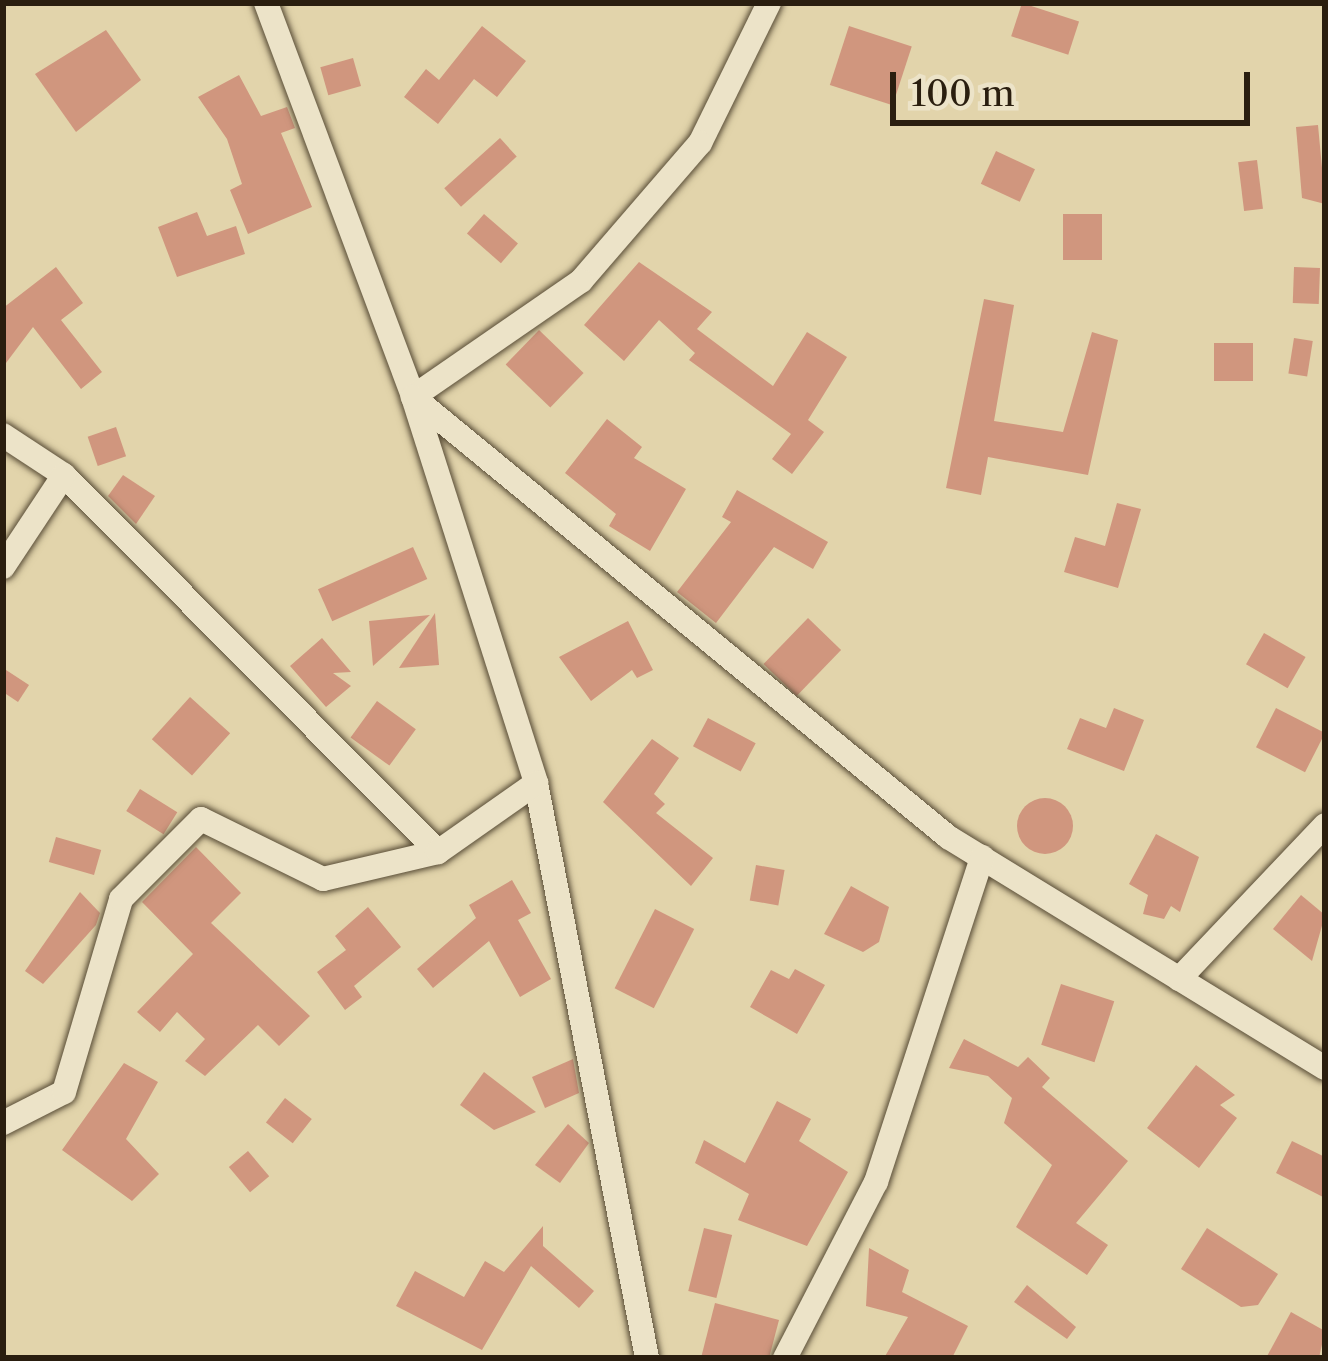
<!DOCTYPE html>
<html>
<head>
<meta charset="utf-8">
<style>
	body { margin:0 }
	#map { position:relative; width:1328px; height:1361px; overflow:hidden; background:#e2d4ab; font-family:"Libre Caslon Text",serif }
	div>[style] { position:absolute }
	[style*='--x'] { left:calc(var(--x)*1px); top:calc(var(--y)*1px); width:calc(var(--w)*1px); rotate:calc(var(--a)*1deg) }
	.building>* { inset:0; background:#d0967e; transform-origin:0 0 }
	.round { border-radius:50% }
	.roads { filter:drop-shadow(0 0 3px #584c36) drop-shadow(0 0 3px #584c36) }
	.minor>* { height:24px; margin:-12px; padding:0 12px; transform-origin:12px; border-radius:12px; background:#ece3c8 }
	span { translate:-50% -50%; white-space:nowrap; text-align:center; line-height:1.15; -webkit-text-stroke:9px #ece3c8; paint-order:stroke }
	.frame { position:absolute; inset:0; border:6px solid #2a1e0f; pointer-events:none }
	.scale { position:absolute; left:890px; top:72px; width:360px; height:54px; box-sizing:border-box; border:6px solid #2a1e0f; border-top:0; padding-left:15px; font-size:36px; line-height:42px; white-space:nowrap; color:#2a1e0f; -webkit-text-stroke:9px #ece3c8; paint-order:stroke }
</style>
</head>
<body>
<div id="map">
	<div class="building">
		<div style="left:1022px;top:3px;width:60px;height:35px;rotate:18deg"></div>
		<div style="clip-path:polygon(482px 26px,526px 61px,497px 97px,474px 79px,438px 124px,404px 97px,426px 69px,439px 80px)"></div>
		<div style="left:849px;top:26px;width:66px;height:62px;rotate:18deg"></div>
		<div style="clip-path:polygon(106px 30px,141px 80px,76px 132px,35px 74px)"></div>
		<div style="left:353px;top:58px;width:29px;height:34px;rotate:74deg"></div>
		<div style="clip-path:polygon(239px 75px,261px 116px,287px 107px,295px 128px,281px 133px,312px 207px,248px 234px,230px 190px,242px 184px,227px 139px,198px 97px)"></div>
		<div style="clip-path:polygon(1318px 125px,1325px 200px,1325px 204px,1302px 198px,1296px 127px)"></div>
		<div style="left:500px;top:138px;width:25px;height:75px;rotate:48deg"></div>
		<div style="left:996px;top:151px;width:43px;height:36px;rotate:25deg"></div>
		<div style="left:1257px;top:160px;width:49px;height:19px;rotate:83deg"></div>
		<div style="clip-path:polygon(197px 212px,207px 236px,236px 226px,245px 254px,177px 277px,158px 227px)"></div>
		<div style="left:484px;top:214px;width:45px;height:26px;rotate:41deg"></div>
		<div style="left:1063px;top:214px;width:39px;height:46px"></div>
		<div style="clip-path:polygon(639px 262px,712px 312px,697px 329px,773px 386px,807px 332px,847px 357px,808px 420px,824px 432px,792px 474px,772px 459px,791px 434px,689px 360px,695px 353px,659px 320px,624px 361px,584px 325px)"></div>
		<div style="clip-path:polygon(56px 267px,83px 303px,61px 320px,102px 372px,81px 389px,33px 327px,3px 367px,3px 308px)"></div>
		<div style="left:1320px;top:268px;width:36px;height:26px;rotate:92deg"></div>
		<div style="clip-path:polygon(984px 299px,1014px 305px,994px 421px,1063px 432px,1092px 332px,1118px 340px,1088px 475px,988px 457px,981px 495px,946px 488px)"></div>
		<div style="left:539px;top:330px;width:62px;height:48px;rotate:44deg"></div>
		<div style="left:1294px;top:338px;width:19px;height:36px;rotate:9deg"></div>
		<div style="left:1214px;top:343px;width:39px;height:38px"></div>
		<div style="clip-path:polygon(607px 419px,642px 447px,634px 458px,686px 489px,650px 551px,609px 526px,616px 514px,565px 473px)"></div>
		<div style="left:116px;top:427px;width:31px;height:30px;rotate:71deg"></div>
		<div style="clip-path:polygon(123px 475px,155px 496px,136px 524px,108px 496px)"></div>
		<div style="clip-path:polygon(737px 490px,828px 542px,813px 569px,774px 547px,716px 623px,677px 592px,731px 522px,722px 517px)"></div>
		<div style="clip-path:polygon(1117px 503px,1141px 509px,1118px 588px,1064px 572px,1075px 537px,1105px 546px)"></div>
		<div style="left:413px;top:547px;width:35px;height:104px;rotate:66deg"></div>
		<div style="clip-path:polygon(435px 613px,439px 665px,399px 668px)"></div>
		<div style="clip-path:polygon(430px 615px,373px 666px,369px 621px)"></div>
		<div style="left:808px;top:618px;width:46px;height:64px;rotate:44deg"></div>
		<div style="clip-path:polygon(628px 621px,653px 670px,637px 678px,632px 670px,591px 701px,559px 657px)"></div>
		<div style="left:1264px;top:633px;width:48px;height:36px;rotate:30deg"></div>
		<div style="clip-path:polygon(322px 638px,351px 672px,333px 673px,351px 686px,326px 707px,290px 666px)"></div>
		<div style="clip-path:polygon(3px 668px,29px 685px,18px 702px,3px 692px)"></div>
		<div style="left:190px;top:697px;width:54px;height:57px;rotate:42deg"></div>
		<div style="left:377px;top:701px;width:48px;height:45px;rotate:36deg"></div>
		<div style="clip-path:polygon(1114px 708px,1144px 720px,1124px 771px,1067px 749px,1080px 718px,1106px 728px)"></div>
		<div style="left:1276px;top:708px;width:55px;height:44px;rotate:27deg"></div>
		<div style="left:708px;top:718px;width:54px;height:32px;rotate:28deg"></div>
		<div style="clip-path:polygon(652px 739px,679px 758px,654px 794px,665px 804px,656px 813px,713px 858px,691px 886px,603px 802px)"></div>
		<div style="left:140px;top:789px;width:44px;height:26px;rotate:32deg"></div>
		<div class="round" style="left:1017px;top:798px;width:56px;height:56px"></div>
		<div style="clip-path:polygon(1156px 834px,1199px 857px,1180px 912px,1171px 906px,1164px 919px,1143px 914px,1148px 895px,1129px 884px)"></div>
		<div style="left:56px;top:837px;width:47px;height:26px;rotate:16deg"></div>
		<div style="clip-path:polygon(196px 847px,241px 893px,211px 923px,310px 1016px,279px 1046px,258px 1025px,205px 1076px,185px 1061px,205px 1039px,177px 1012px,160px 1032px,137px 1012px,193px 954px,142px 902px)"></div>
		<div style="left:756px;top:865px;width:29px;height:36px;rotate:10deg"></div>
		<div style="clip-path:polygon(512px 880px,531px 913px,518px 920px,551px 979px,520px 997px,489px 941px,433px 988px,417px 969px,476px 918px,469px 905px)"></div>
		<div style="clip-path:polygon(851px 886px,889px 907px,879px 942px,863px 952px,824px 934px)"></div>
		<div style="clip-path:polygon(80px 892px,100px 913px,96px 925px,43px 984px,25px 971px)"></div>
		<div style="clip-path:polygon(1301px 895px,1325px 915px,1312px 961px,1273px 929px)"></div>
		<div style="clip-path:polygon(368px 907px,401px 947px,354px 986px,362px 997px,345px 1010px,317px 972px,346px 950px,335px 936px)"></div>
		<div style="left:655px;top:909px;width:44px;height:89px;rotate:27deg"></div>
		<div style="clip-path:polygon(795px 969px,825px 985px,797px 1034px,750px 1007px,771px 970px,789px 979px)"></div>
		<div style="left:1061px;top:984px;width:56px;height:64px;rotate:18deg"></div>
		<div style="clip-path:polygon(964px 1039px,1018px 1067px,1028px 1057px,1050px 1078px,1042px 1087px,1128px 1161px,1076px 1223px,1108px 1245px,1087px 1275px,1016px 1227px,1052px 1165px,1004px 1123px,1012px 1098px,988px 1076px,949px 1068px)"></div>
		<div style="clip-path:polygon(573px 1059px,579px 1093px,545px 1108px,532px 1077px)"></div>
		<div style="clip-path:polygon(124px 1063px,158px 1082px,126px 1139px,159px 1174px,132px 1201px,62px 1150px)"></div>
		<div style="clip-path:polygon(1196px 1065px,1235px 1095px,1220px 1105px,1237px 1118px,1199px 1168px,1147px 1128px)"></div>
		<div style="clip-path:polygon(484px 1072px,536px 1112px,494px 1130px,460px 1105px)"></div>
		<div style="left:285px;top:1098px;width:34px;height:31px;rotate:38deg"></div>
		<div style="clip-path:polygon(777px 1101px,811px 1119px,799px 1141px,848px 1172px,807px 1246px,738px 1220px,749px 1194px,695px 1163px,704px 1140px,745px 1163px)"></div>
		<div style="clip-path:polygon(568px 1124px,589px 1143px,560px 1183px,535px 1165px)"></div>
		<div style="clip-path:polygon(1292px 1141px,1325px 1157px,1325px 1198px,1276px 1173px)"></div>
		<div style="left:248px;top:1151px;width:33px;height:25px;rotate:50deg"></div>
		<div style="clip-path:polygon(543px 1226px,543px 1246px,594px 1291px,579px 1308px,531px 1266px,482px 1350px,396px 1306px,415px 1271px,464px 1297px,485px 1261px,504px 1272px)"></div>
		<div style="left:704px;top:1228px;width:29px;height:65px;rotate:14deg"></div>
		<div style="clip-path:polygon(1207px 1228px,1278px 1274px,1258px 1305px,1241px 1307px,1181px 1269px)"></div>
		<div style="clip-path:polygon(869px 1248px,909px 1270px,902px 1292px,968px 1326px,952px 1358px,884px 1358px,908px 1317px,866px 1306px)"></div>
		<div style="clip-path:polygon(1027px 1285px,1076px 1327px,1067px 1339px,1014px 1302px)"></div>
		<div style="clip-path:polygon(715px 1303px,779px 1320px,769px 1358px,701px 1358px)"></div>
		<div style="clip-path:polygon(1291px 1312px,1325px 1331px,1319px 1358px,1266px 1358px)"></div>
	</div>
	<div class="roads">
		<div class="minor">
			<div style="--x:266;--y:3;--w:421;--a:69.5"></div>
			<div style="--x:413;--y:397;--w:405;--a:72.3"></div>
			<div style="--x:536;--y:783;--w:586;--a:79.07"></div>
			<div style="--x:769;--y:3;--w:156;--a:116.2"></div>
			<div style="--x:700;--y:143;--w:182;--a:130.8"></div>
			<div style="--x:581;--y:281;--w:204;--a:145.4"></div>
			<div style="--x:413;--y:397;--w:693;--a:39.43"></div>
			<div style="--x:948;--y:837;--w:442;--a:31.5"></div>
			<div style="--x:3;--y:435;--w:73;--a:33.3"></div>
			<div style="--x:64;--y:475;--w:531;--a:45.23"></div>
			<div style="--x:3;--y:567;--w:110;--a:-56.5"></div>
			<div style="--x:1179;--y:979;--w:212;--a:-46.5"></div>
			<div style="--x:3;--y:1123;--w:68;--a:-26.9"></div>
			<div style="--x:64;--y:1092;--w:201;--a:-73.5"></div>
			<div style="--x:121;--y:899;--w:113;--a:-45"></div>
			<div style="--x:201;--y:819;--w:136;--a:26.2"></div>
			<div style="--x:323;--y:879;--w:118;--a:-13.2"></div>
			<div style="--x:438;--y:852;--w:120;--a:-35.1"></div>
			<div style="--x:785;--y:1358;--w:198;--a:-62.7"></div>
			<div style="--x:876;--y:1182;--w:342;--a:-71.9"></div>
		</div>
	</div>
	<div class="frame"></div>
	<div class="scale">100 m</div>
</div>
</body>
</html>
